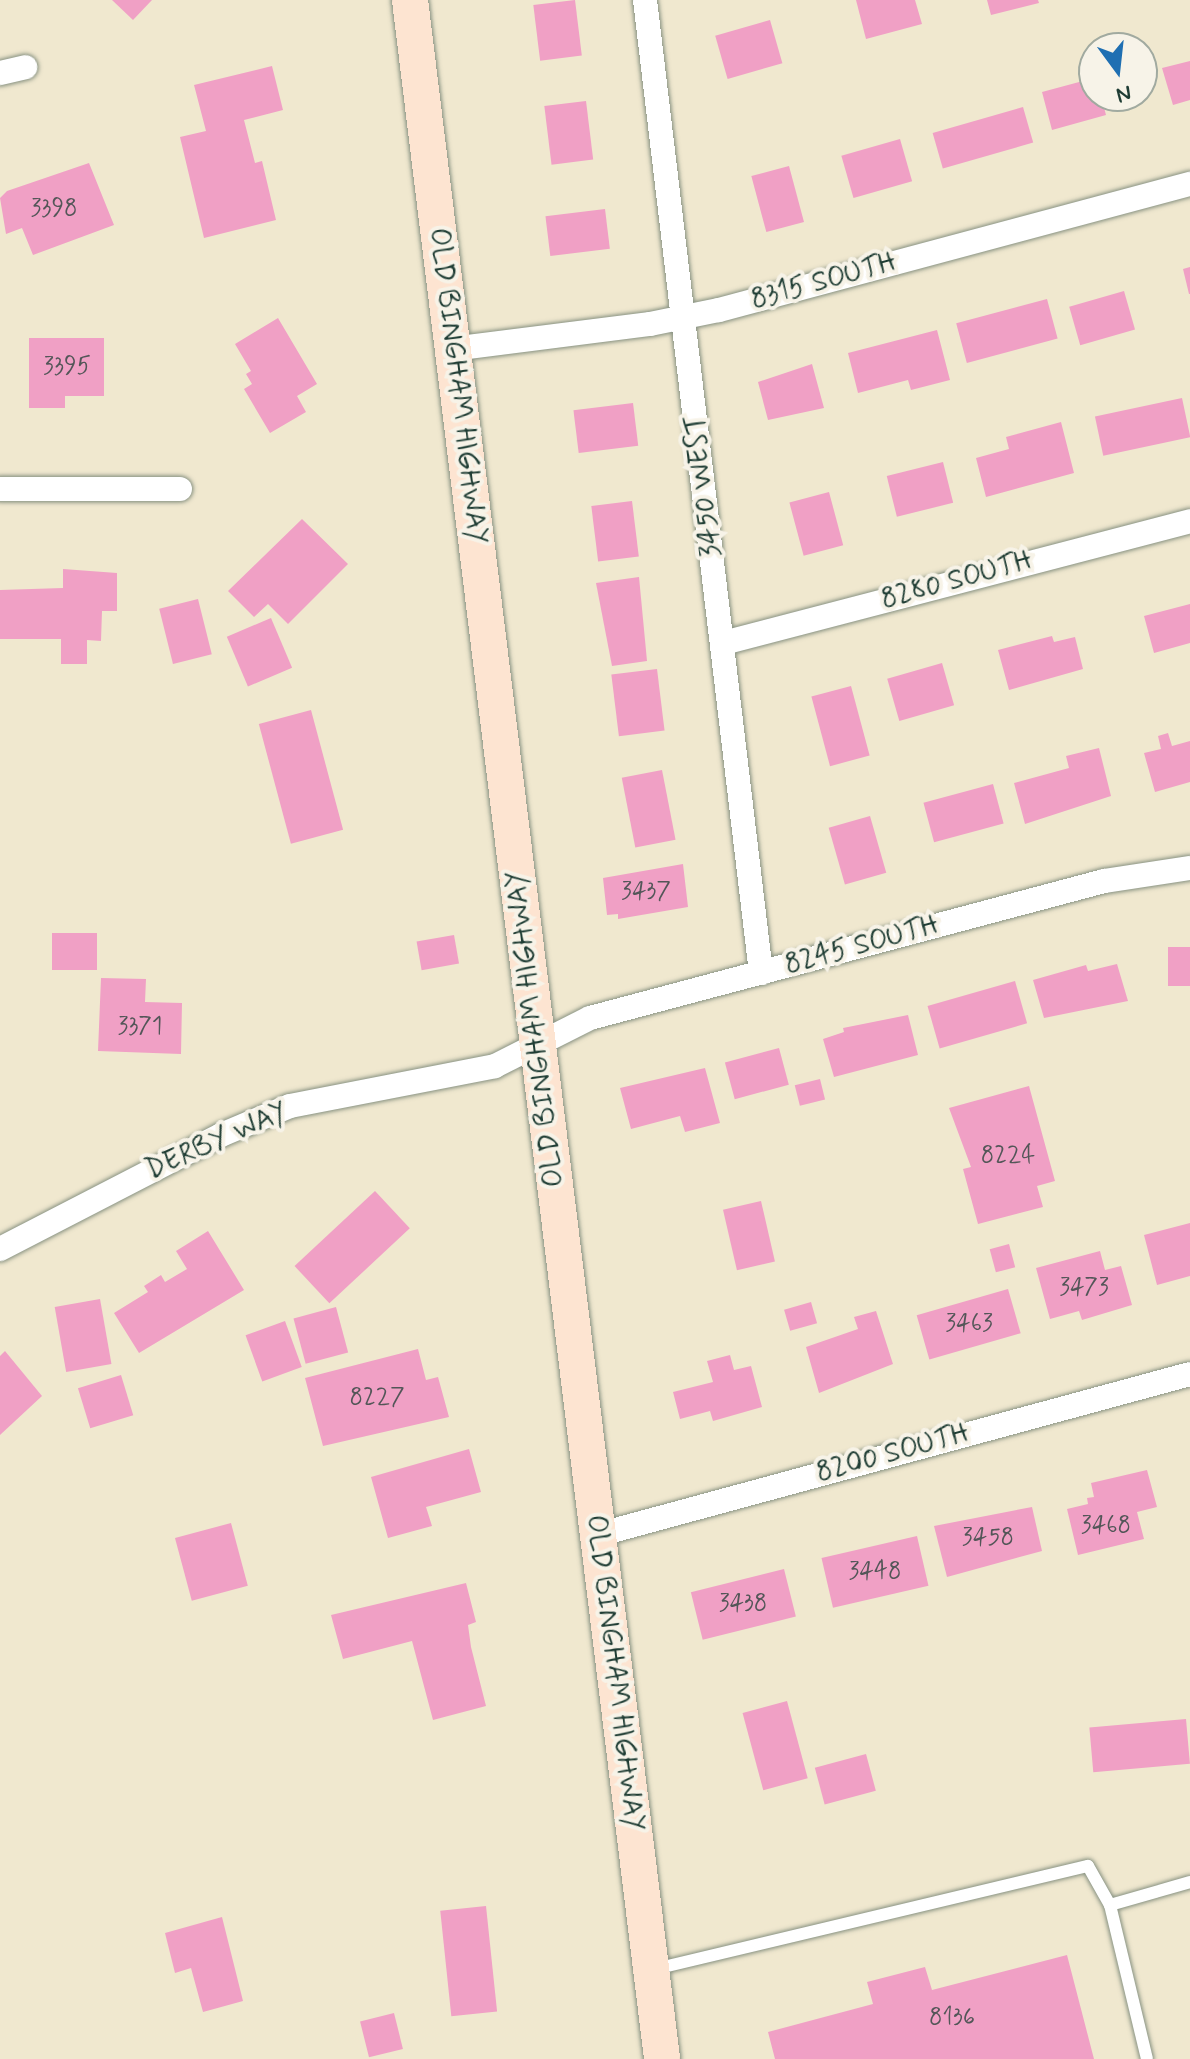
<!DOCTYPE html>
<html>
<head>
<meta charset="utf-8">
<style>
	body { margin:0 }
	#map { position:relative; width:1190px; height:2059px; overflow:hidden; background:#f0e8cf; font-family:Mynerve,sans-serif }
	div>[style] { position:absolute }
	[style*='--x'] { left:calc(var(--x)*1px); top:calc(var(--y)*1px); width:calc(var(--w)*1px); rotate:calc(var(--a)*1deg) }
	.building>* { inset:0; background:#f0a0c5; transform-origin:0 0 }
	.roads { filter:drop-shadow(0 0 2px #889282) drop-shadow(0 0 2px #889282) }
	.lane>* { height:12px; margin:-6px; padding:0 6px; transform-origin:6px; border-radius:6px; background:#fff }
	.street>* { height:24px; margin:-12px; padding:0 12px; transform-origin:12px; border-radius:12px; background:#fff }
	.secondary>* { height:36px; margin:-18px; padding:0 18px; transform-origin:18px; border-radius:18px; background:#fde4d1 }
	span { translate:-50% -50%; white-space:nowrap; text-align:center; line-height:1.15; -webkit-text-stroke:8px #f7f3e8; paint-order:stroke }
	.number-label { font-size:24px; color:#535658 }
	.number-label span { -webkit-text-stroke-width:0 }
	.street-label { font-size:28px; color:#1f3d34 }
	.north { position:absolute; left:1078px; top:32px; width:80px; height:80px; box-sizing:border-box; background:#f7f3e8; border:2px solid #a1aaa0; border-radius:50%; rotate:165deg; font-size:22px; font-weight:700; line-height:32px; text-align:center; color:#1f3d34 }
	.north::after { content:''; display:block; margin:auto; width:28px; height:36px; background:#1f6fb2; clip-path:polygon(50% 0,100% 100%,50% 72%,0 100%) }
</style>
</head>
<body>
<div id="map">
	<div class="building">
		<div style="clip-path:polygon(112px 0,152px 0,133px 20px)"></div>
		<div style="left:575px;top:0;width:56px;height:42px;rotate:83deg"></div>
		<div style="clip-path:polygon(856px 0,915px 0,922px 24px,866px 39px)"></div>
		<div style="clip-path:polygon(987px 0,1038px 0,1039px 3px,991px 15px)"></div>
		<div style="left:770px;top:20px;width:45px;height:57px;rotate:74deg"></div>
		<div style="clip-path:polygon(1190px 61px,1190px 100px,1173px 105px,1162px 68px)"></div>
		<div style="clip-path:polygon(272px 66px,283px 110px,244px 120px,255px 163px,262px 161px,276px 220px,204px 238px,180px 137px,206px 131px,194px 85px)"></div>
		<div style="clip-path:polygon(1094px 78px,1094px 96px,1101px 96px,1106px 115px,1052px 130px,1042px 92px)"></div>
		<div style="left:586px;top:101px;width:59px;height:42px;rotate:83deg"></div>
		<div style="left:1023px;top:107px;width:37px;height:94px;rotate:74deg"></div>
		<div style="left:900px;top:139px;width:44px;height:61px;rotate:74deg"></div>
		<div style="clip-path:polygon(89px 163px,114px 225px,33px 255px,22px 228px,6px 234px,0 198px,7px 191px)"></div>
		<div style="left:789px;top:166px;width:58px;height:39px;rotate:75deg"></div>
		<div style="left:605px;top:209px;width:40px;height:60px;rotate:83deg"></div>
		<div style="clip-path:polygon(1190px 267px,1190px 294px,1189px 294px,1183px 269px)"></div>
		<div style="left:1124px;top:291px;width:40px;height:57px;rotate:74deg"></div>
		<div style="left:1047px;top:299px;width:41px;height:94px;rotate:75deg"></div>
		<div style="clip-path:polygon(278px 318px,317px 384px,297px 396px,306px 412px,270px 433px,244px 389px,252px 384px,246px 374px,251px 371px,235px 344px)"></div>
		<div style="clip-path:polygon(937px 330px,950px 380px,911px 390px,908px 380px,858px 393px,848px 353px)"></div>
		<div style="clip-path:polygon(29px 338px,104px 338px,104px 396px,65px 396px,65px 408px,29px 408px)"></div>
		<div style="clip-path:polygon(812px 364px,824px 408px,768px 420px,758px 382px)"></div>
		<div style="left:1182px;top:398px;width:40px;height:89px;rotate:78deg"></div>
		<div style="left:633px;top:403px;width:43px;height:60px;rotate:83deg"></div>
		<div style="clip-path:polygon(1061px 422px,1074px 473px,986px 497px,976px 458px,1009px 449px,1006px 437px)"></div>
		<div style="left:943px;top:462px;width:42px;height:58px;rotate:76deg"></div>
		<div style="left:829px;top:492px;width:55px;height:41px;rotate:75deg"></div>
		<div style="left:632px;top:501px;width:56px;height:41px;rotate:83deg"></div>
		<div style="clip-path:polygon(302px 519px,348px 564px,288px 624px,268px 604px,254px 617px,228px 591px)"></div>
		<div style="clip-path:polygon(63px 569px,117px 573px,117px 611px,102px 611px,101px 641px,87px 640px,87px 664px,61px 664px,61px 639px,0 639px,0 590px,63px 588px)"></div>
		<div style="clip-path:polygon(639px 577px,647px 661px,612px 666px,596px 583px)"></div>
		<div style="left:198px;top:599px;width:57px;height:40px;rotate:76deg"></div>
		<div style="clip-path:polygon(1190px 604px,1190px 643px,1154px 653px,1144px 616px)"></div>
		<div style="left:271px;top:618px;width:54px;height:48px;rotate:67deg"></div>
		<div style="clip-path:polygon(1052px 636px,1054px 642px,1075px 637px,1083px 669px,1009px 690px,998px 650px)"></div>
		<div style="left:942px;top:663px;width:44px;height:57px;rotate:74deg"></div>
		<div style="left:657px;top:669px;width:62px;height:46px;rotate:83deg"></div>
		<div style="left:851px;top:686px;width:72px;height:41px;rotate:75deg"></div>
		<div style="left:311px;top:710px;width:124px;height:54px;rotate:75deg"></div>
		<div style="clip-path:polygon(1168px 733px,1172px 746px,1190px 741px,1190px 782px,1155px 792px,1144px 753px,1161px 749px,1158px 736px)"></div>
		<div style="clip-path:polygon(1099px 748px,1111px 796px,1025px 824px,1014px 783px,1069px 768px,1066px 756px)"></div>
		<div style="left:662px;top:770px;width:71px;height:41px;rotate:79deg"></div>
		<div style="left:993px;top:784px;width:41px;height:72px;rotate:75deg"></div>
		<div style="left:870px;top:816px;width:59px;height:43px;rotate:74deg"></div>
		<div style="clip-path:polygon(683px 864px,688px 907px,618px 919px,618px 914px,607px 915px,603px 878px)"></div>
		<div style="left:52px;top:933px;width:45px;height:37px"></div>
		<div style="left:454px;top:935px;width:29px;height:38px;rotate:80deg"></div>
		<div style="left:1190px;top:947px;width:39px;height:22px;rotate:90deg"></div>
		<div style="clip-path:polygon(1117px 964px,1128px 1001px,1044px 1018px,1033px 980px,1086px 965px,1088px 971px)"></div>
		<div style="clip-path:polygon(101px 978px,146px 979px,145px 1002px,182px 1003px,181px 1054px,98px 1051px)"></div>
		<div style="left:1015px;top:981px;width:44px;height:91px;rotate:74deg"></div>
		<div style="clip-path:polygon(908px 1015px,918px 1055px,834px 1077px,823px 1039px,844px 1032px,843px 1028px)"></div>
		<div style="left:779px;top:1048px;width:38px;height:56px;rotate:75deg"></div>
		<div style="clip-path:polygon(705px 1068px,720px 1123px,685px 1132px,680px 1116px,631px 1129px,620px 1088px)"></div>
		<div style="left:820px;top:1079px;width:21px;height:26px;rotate:76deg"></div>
		<div style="clip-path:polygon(1029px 1086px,1055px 1181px,1037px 1186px,1043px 1207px,978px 1224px,963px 1169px,971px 1167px,949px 1108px)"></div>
		<div style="left:375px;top:1191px;width:51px;height:110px;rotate:47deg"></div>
		<div style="left:761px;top:1201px;width:62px;height:39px;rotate:77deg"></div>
		<div style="clip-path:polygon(1190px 1223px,1190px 1276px,1157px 1285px,1144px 1235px)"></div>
		<div style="clip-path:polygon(208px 1231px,244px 1290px,139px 1353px,114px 1313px,148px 1292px,144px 1286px,161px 1275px,165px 1282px,187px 1269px,176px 1251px)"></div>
		<div style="left:1009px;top:1244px;width:24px;height:20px;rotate:75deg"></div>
		<div style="clip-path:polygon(1100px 1251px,1105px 1270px,1121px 1266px,1132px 1305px,1082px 1320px,1079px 1311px,1050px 1319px,1036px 1268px)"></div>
		<div style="left:1008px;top:1289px;width:46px;height:95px;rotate:74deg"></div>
		<div style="left:100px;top:1299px;width:66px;height:46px;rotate:80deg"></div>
		<div style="left:811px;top:1302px;width:22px;height:28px;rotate:74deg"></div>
		<div style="left:336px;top:1307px;width:47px;height:44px;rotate:75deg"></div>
		<div style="clip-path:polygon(876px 1311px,893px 1364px,819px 1393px,806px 1347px,858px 1329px,854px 1317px)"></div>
		<div style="left:285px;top:1321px;width:49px;height:42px;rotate:70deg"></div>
		<div style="clip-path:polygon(418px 1349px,426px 1380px,438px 1377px,449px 1417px,323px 1446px,305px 1378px)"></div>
		<div style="clip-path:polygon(5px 1351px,42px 1396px,0 1435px,0 1356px)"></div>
		<div style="clip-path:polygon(730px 1355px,734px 1370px,751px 1366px,762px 1407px,713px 1421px,710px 1411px,680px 1419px,673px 1392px,713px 1382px,707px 1361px)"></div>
		<div style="left:121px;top:1375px;width:42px;height:45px;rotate:73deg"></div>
		<div style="clip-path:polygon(469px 1449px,481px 1492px,426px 1507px,432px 1526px,388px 1538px,371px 1477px)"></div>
		<div style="clip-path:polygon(1147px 1470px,1157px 1507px,1137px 1512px,1144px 1539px,1078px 1555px,1067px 1509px,1088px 1504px,1087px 1498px,1094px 1497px,1091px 1483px)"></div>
		<div style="clip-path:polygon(1032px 1507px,1042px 1551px,947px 1577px,934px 1526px)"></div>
		<div style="left:231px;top:1523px;width:65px;height:58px;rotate:75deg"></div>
		<div style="left:917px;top:1536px;width:51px;height:98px;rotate:77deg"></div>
		<div style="left:784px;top:1569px;width:49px;height:96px;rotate:76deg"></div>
		<div style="clip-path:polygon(466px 1583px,476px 1622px,468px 1625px,471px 1647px,486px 1706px,433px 1720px,412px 1641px,343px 1659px,331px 1615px)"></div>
		<div style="left:787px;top:1701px;width:80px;height:46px;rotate:75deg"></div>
		<div style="left:1186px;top:1719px;width:45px;height:97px;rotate:85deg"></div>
		<div style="left:866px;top:1754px;width:38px;height:53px;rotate:75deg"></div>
		<div style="left:486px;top:1906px;width:106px;height:46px;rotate:84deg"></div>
		<div style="clip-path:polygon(222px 1917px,243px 2001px,203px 2012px,191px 1968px,175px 1973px,165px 1933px)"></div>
		<div style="clip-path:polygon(1067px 1955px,1094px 2059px,775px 2059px,768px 2032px,873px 2004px,867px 1982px,925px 1967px,932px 1990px)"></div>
		<div style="left:394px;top:2013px;width:37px;height:35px;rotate:76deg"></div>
	</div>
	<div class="roads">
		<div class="lane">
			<div style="--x:1110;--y:1905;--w:158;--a:76.5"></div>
			<div style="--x:655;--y:1969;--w:445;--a:-13.4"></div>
			<div style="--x:1088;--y:1866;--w:45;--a:60.6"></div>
			<div style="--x:1110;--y:1905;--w:83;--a:-16"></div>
		</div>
		<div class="street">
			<div style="--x:645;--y:0;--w:980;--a:83.2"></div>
			<div style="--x:0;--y:73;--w:26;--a:-13"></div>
			<div style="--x:452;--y:349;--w:200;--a:-7.2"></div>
			<div style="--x:650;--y:324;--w:70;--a:-11.5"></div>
			<div style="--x:719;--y:310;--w:488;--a:-15"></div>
			<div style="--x:0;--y:489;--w:180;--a:0"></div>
			<div style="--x:723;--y:643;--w:483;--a:-14.6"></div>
			<div style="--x:0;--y:1249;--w:249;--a:-27.3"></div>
			<div style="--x:221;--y:1135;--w:75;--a:-22.8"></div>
			<div style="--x:290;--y:1106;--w:209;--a:-11"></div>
			<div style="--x:495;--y:1066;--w:106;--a:-26.8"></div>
			<div style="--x:590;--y:1018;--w:532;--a:-14.92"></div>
			<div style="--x:1104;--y:881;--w:87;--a:-8.6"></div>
			<div style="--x:597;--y:1535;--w:614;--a:-15.19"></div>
		</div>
		<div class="secondary">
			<div style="--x:410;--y:0;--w:2074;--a:83.02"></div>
		</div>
	</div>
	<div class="number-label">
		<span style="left:54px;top:209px">3398</span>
		<span style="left:67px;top:367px">3395</span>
		<span style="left:646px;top:892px">3437</span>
		<span style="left:140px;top:1027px">3371</span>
		<span style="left:1008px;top:1156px">8224</span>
		<span style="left:1084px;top:1288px">3473</span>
		<span style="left:969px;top:1324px">3463</span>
		<span style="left:377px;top:1398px">8227</span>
		<span style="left:1106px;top:1526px">3468</span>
		<span style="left:988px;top:1538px">3458</span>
		<span style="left:875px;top:1572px">3448</span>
		<span style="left:743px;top:1604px">3438</span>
		<span style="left:952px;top:2018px">8136</span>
	</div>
	<div class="street-label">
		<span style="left:824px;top:282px;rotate:-15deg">8315 SOUTH</span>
		<span style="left:457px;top:386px;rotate:83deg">OLD BINGHAM HIGHWAY</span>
		<span style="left:704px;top:486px;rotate:-97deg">3450 WEST</span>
		<span style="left:957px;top:581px;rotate:-15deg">8280 SOUTH</span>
		<span style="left:862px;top:946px;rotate:-15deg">8245 SOUTH</span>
		<span style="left:536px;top:1029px;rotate:-97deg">OLD BINGHAM HIGHWAY</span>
		<span style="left:217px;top:1142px;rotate:-24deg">DERBY WAY</span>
		<span style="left:893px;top:1454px;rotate:-15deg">8200 SOUTH</span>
		<span style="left:614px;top:1673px;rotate:83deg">OLD BINGHAM HIGHWAY</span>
	</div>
	<div class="north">N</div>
</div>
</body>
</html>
